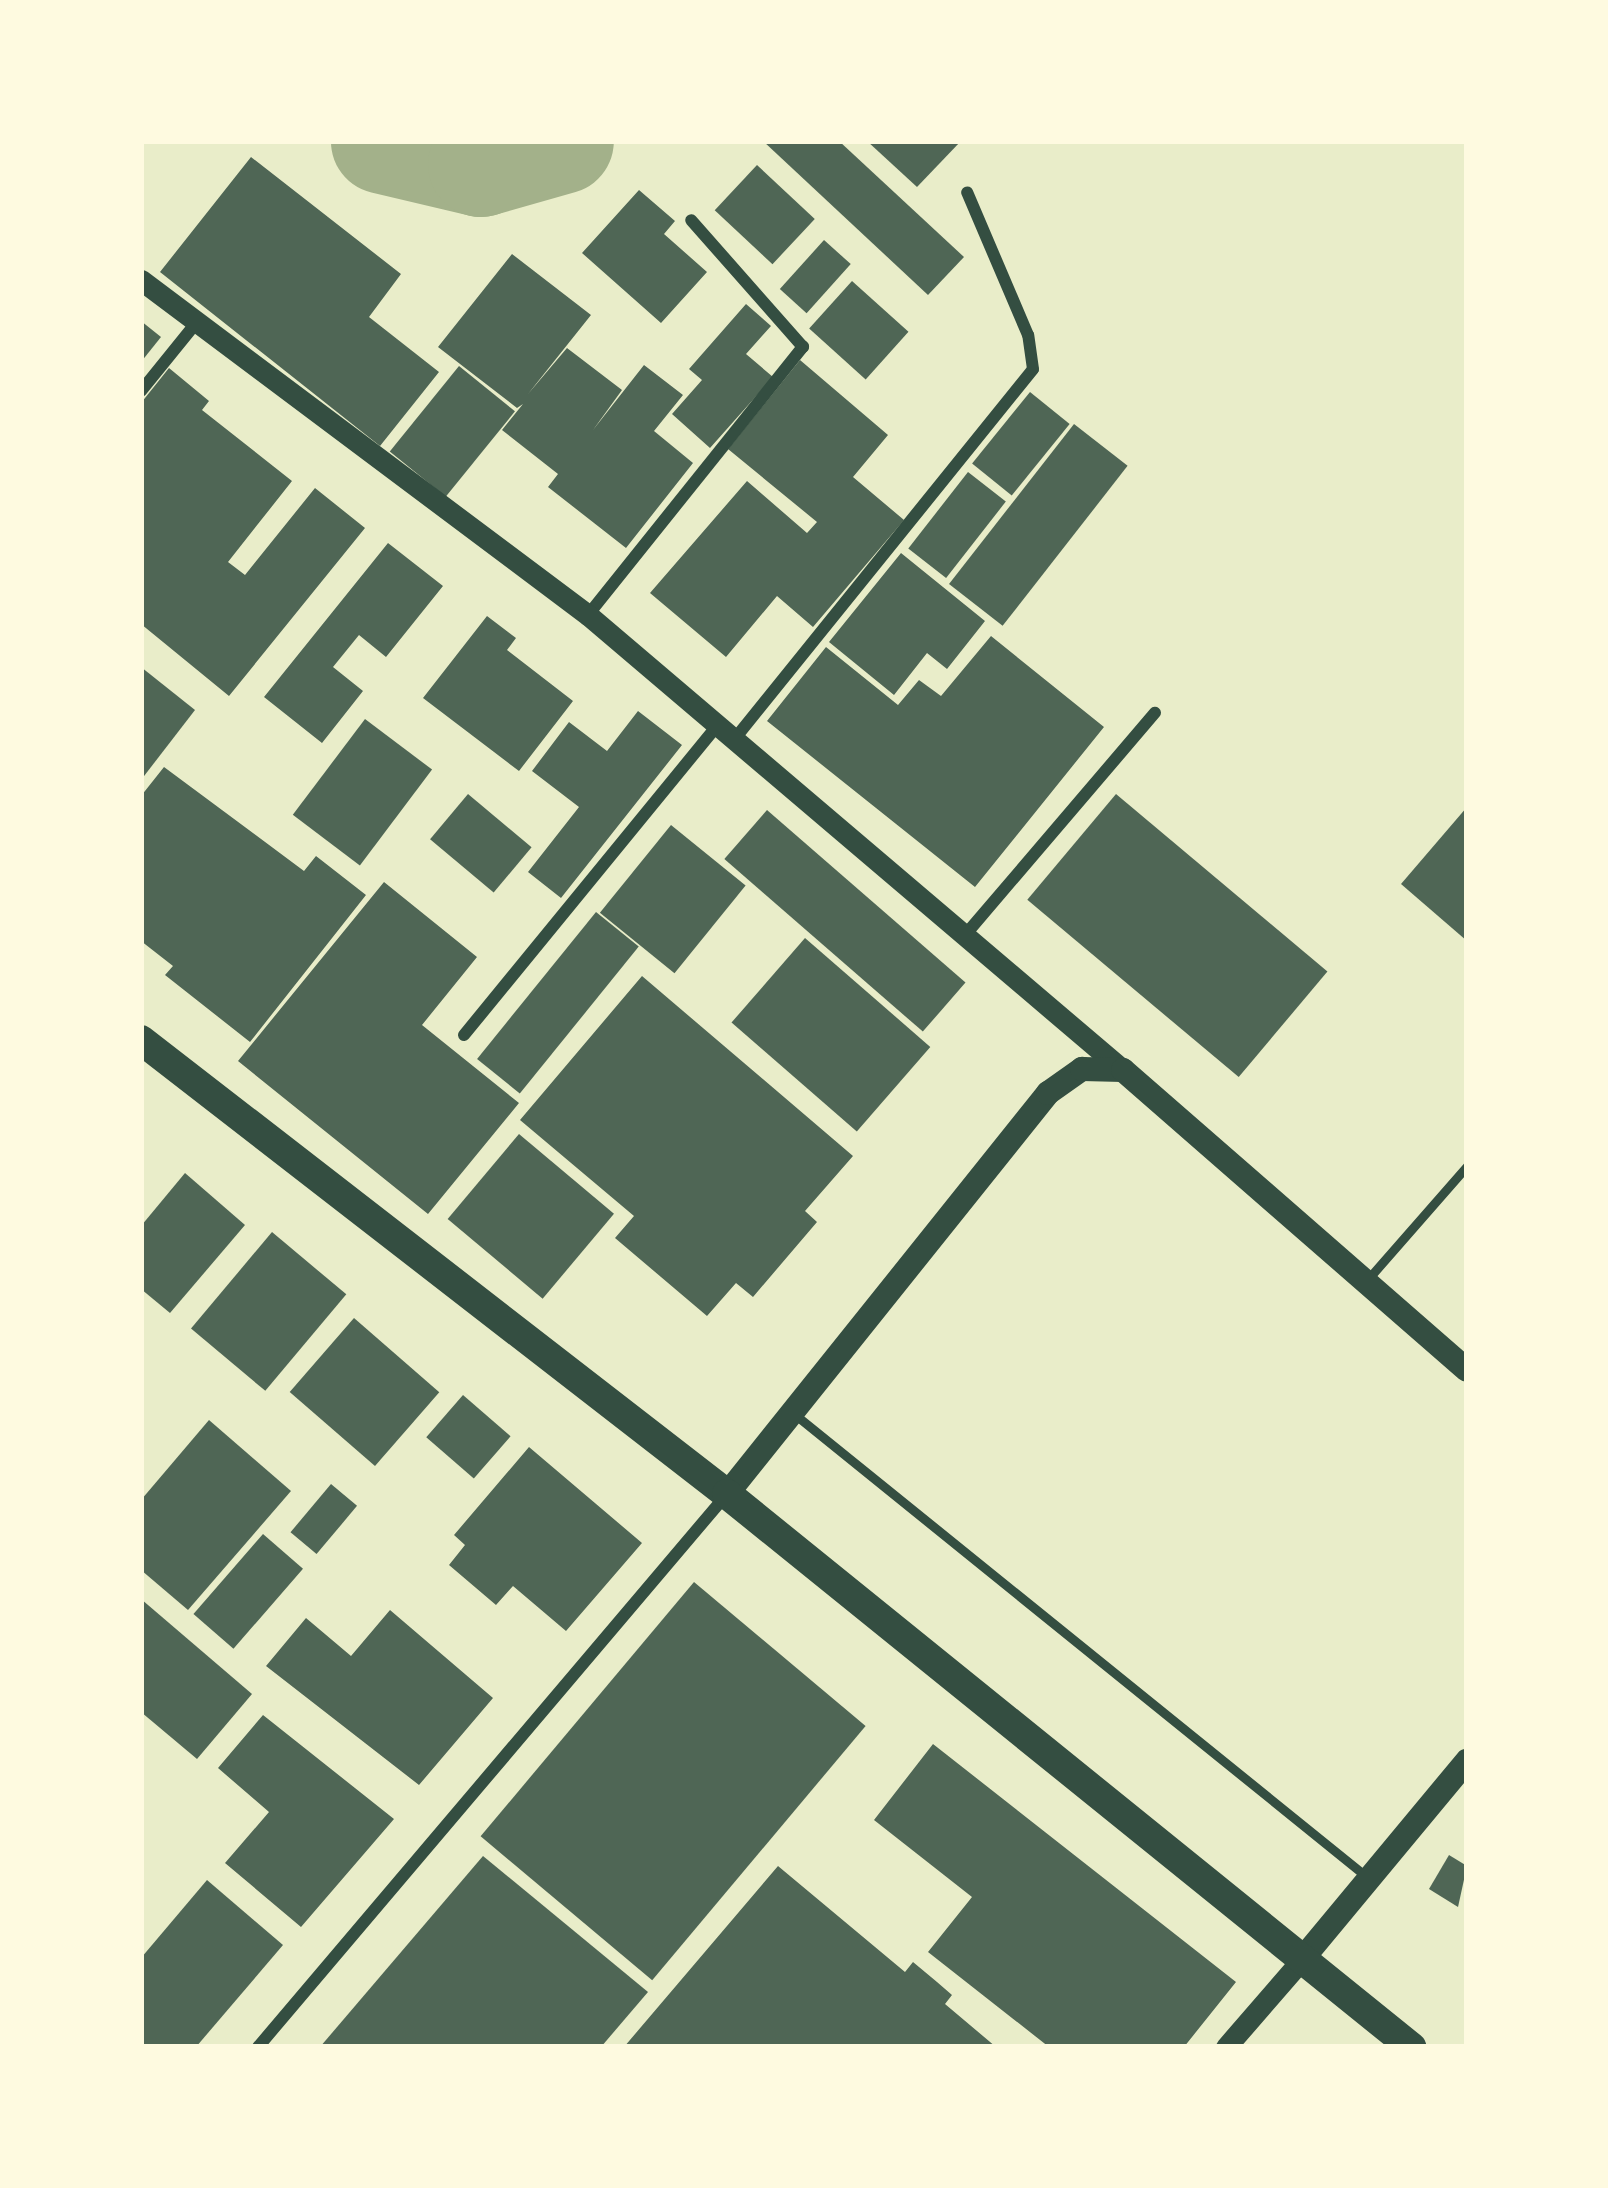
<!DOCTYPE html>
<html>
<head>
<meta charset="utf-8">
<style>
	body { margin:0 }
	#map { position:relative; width:1608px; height:2188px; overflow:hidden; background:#e9edc9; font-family:Manrope,sans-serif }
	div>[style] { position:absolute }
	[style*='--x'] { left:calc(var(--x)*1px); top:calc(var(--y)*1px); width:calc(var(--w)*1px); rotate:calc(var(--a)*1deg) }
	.river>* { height:105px; margin:-52.5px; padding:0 52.5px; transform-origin:52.5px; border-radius:52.5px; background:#a3b18a }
	.building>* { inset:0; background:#4f6655; transform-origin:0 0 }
	.service>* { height:9px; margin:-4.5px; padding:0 4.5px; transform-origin:4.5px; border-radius:4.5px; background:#344e41 }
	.minor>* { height:12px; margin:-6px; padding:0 6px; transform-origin:6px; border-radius:6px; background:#344e41 }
	.tertiary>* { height:21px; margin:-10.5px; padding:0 10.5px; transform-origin:10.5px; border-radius:10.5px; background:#344e41 }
	.secondary>* { height:24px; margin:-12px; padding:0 12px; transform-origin:12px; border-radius:12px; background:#344e41 }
	.primary>* { height:30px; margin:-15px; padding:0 15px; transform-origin:15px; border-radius:15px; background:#344e41 }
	span { translate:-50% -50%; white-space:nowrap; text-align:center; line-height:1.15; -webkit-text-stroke:12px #fefae0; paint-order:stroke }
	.frame { position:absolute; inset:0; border:144px solid #fefae0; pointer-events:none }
</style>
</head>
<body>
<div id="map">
	<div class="river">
		<div style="--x:383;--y:141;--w:100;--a:13.3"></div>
		<div style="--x:480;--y:164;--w:84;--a:-15.9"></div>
	</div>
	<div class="building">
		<div style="clip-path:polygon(763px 141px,839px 141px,964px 257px,928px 295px)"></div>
		<div style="clip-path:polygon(867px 141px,961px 141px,917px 187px)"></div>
		<div style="clip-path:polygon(251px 157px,401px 274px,369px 317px,439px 372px,380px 446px,160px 272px)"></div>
		<div style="left:757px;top:165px;width:79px;height:62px;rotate:43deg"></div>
		<div style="clip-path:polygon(639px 190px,675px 221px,664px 234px,707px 272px,661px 323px,582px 253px)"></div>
		<div style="left:824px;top:240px;width:36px;height:66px;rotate:42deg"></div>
		<div style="clip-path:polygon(512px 254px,591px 315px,528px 394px,567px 348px,622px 390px,593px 430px,644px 365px,683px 395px,654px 431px,693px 463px,626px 548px,548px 487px,558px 474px,502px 430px,523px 404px,517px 408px,438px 347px)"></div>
		<div style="left:852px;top:281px;width:76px;height:64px;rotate:42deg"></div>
		<div style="clip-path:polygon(746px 304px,771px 326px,746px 354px,773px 377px,710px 448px,672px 414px,702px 380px,689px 369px)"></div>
		<div style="clip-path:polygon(141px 321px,161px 337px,141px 362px)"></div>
		<div style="clip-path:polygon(800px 360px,888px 435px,853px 477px,904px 520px,813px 627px,777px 596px,726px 657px,650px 593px,747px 481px,807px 533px,817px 522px,728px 449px)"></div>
		<div style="left:459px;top:366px;width:72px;height:110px;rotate:39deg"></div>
		<div style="clip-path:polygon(169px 368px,209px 401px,202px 410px,292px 481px,228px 562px,245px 575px,315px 488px,365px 528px,229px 696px,141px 624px,141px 403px)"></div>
		<div style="left:1030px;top:392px;width:51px;height:92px;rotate:39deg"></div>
		<div style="left:1074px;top:424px;width:68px;height:203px;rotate:38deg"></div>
		<div style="left:968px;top:472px;width:48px;height:97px;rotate:38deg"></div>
		<div style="clip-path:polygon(388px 543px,443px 586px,386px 657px,359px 635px,333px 667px,363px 691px,322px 743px,264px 697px)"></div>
		<div style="clip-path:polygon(901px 553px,985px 621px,947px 669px,927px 653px,894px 695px,829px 642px)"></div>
		<div style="clip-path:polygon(487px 616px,516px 638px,507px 650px,573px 701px,519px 771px,423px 698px)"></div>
		<div style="clip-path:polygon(991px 636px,1104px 727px,975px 887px,767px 721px,826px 647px,898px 705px,919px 680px,941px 696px)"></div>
		<div style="clip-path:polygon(141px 667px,195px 710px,141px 780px)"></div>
		<div style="clip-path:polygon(638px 711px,682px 745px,561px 898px,528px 872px,579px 807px,532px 771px,569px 722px,607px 751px)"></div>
		<div style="left:365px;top:719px;width:84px;height:120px;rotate:37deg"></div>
		<div style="clip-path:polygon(164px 767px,304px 871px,316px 856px,366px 895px,250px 1042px,165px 975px,173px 966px,141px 941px,141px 796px)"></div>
		<div style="left:468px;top:794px;width:83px;height:59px;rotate:40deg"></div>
		<div style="left:1116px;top:794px;width:276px;height:138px;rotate:40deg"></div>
		<div style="clip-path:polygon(1467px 807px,1467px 941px,1401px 884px)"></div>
		<div style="left:767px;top:810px;width:263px;height:65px;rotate:41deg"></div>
		<div style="left:671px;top:825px;width:96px;height:113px;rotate:39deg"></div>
		<div style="clip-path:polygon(384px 882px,477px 957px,422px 1025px,519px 1103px,428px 1214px,238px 1061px)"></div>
		<div style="left:596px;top:912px;width:55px;height:189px;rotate:39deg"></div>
		<div style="left:805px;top:938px;width:166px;height:112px;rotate:41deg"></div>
		<div style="clip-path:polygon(642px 976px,853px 1156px,805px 1211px,817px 1222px,753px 1297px,736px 1283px,707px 1316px,615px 1238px,634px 1216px,520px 1120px)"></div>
		<div style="left:519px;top:1134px;width:124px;height:111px;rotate:40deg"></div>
		<div style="clip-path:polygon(185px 1173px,245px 1225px,170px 1313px,141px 1289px,141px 1226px)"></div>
		<div style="left:272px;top:1232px;width:97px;height:126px;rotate:40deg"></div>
		<div style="left:354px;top:1318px;width:113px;height:98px;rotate:41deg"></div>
		<div style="left:463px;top:1395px;width:63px;height:56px;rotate:41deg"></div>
		<div style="clip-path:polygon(209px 1420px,291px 1491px,188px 1610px,141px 1570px,141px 1500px)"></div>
		<div style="clip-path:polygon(529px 1447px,642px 1543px,566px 1631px,513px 1586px,496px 1605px,449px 1565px,465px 1545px,454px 1535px)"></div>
		<div style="left:331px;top:1484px;width:34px;height:63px;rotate:40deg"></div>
		<div style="left:263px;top:1534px;width:53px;height:106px;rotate:41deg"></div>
		<div style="left:694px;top:1582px;width:224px;height:332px;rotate:40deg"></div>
		<div style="clip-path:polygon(141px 1599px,252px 1694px,197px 1759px,141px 1712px)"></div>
		<div style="clip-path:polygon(390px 1610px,493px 1698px,419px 1785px,266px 1666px,306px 1618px,351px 1656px)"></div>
		<div style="clip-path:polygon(263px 1715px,394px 1819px,301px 1927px,225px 1863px,269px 1812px,218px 1768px)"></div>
		<div style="clip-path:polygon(933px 1744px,1236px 1982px,1184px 2047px,1049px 2047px,928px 1952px,972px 1897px,874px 1820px)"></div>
		<div style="clip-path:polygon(1449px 1855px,1467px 1866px,1458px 1907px,1429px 1889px)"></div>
		<div style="clip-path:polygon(483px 1856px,648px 1992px,601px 2047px,320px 2047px)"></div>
		<div style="clip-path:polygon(778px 1866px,905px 1972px,913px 1962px,937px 1982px,952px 1995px,945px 2004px,996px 2047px,624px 2047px)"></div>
		<div style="clip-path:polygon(207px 1880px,283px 1945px,196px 2047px,141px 2047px,141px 1958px)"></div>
	</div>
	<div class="service">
		<div style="--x:1368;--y:1279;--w:150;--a:-48.8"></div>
		<div style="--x:793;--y:1413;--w:738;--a:38.95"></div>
	</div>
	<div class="minor">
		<div style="--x:141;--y:391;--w:87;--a:-51"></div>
		<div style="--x:588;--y:615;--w:344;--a:-51.3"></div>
		<div style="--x:803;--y:347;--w:169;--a:-131.4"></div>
		<div style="--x:737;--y:736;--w:471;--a:-51.1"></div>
		<div style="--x:1033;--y:369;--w:34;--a:-98"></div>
		<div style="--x:1028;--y:335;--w:155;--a:-113.1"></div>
		<div style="--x:966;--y:934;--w:291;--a:-49.5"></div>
		<div style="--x:464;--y:1035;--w:403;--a:-50.7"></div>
		<div style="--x:258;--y:2047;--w:725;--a:-49.7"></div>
	</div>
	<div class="tertiary">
		<div style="--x:141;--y:280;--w:559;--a:36.85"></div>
		<div style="--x:588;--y:615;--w:702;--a:40.38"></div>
		<div style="--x:1226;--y:2047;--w:119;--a:-49.1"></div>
	</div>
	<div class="secondary">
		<div style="--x:727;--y:1494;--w:514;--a:-51.32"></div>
		<div style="--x:1048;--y:1093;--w:42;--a:-35.2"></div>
		<div style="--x:1082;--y:1069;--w:41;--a:1.4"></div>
		<div style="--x:1123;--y:1070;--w:456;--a:41.1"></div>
		<div style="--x:1304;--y:1957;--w:255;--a:-50.3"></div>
	</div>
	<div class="primary">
		<div style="--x:141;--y:1040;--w:741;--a:37.77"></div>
		<div style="--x:727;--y:1494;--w:880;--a:38.95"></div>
	</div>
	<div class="frame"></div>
</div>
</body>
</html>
